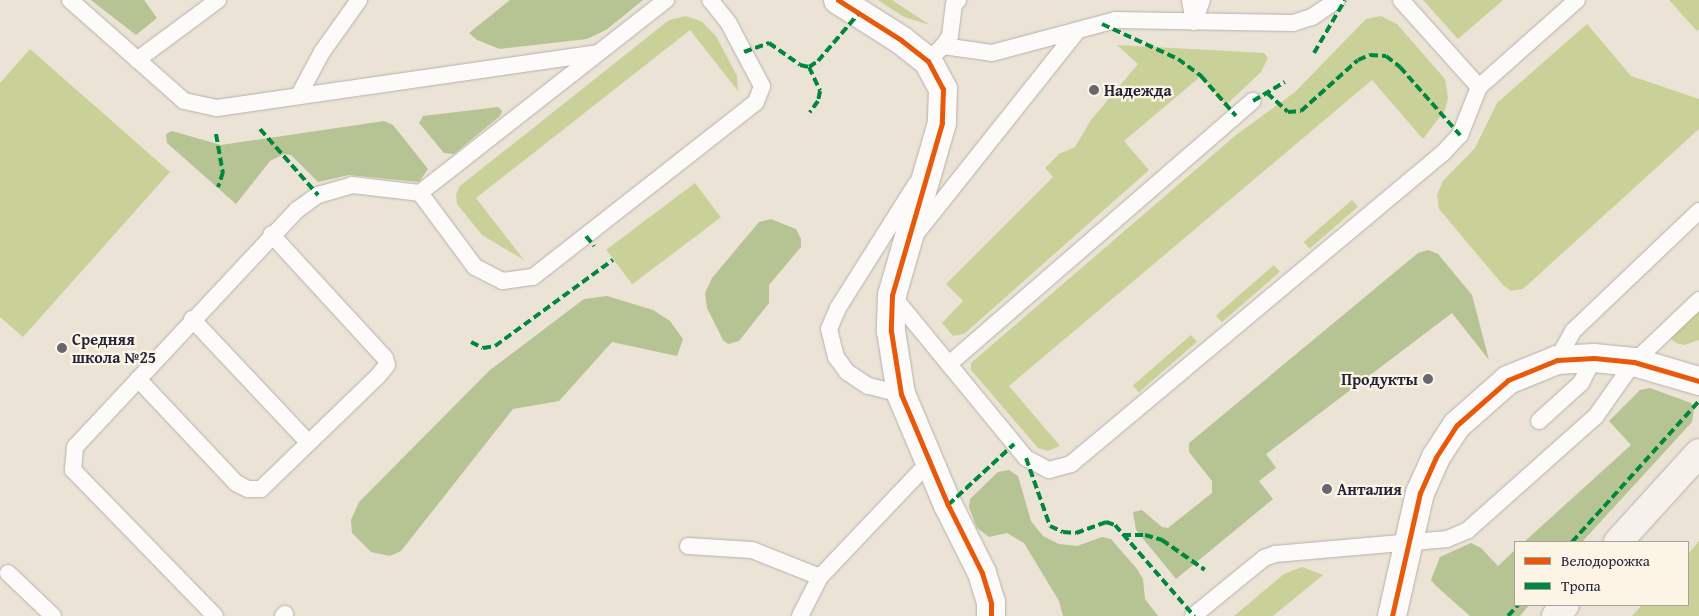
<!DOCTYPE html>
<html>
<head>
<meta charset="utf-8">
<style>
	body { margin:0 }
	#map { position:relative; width:1699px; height:616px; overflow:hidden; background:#ebe3d5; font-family:"Gentium Book Plus",serif }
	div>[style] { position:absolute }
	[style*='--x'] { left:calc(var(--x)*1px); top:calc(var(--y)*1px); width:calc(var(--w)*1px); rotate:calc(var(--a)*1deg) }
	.green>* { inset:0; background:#c9d198; transform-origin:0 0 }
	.forest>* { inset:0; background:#b6c392 }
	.roads { filter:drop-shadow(0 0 1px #b5b0aa) drop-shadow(0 0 1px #b5b0aa) }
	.service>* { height:16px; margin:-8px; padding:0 8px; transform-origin:8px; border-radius:8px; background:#fcfbf9 }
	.minor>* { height:28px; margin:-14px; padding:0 14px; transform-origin:14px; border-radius:14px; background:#fcfbf9 }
	.secondary>* { height:28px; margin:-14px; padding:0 14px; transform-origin:14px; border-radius:14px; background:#f6f1eb }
	.quiet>* { height:4px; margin-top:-2px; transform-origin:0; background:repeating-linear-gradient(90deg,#00873e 0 8px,transparent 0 12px) }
	.cycleway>* { height:5px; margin:-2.5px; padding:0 2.5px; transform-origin:2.5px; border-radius:2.5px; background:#e8590c }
	.dots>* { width:14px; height:14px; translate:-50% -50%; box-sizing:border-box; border:2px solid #fcf5e5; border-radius:50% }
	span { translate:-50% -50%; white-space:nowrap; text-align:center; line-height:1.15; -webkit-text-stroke:4.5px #fcf5e5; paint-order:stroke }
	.poi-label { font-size:16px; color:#22223b; font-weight:700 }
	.left { translate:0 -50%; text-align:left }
	.right { translate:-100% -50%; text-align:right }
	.legend { position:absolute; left:1514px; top:541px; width:175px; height:65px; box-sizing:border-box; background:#fcf5e5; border:1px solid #a5a1a1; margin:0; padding:6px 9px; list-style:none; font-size:15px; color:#22223b }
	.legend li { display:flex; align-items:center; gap:10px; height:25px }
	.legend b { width:25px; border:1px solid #a5a1a1 }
</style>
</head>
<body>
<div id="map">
	<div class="green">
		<div style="clip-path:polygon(878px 0,892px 0,930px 25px,904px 17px)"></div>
		<div style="clip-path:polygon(1423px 0,1503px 0,1458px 39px)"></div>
		<div style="clip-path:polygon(1669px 0,1699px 0,1699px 29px,1697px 31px)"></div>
		<div style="clip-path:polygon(686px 16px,701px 21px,716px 36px,737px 76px,738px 91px,690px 30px,476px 198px,524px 260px,482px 235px,457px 204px,456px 194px,460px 186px,669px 20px)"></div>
		<div style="clip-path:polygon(1381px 16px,1397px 24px,1445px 79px,1448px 98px,1445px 110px,1423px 139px,1372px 80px,1009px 386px,1060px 446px,1048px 451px,1038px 448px,971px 370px,971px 363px,1236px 135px,1295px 92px,1366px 19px)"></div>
		<div style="clip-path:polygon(1587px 24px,1631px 76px,1699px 99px,1699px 129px,1523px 289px,1511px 291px,1503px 285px,1439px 209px,1437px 195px,1443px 181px,1475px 148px,1497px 103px)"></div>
		<div style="clip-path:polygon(1117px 45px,1264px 53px,1268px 58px,1261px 72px,1226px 105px,1201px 76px,1124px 141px,1149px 170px,964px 334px,953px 336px,942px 323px,963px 301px,946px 284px,1053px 177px,1045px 168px,1059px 154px,1075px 147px,1091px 120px,1138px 64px)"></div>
		<div style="clip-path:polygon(30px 49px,170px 172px,23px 337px,0 317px,0 83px)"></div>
		<div style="left:695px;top:183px;width:43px;height:111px;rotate:53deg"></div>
		<div style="left:1352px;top:200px;width:9px;height:64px;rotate:49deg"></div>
		<div style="left:1274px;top:265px;width:9px;height:77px;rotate:49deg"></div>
		<div style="clip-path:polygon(1699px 308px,1699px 340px,1684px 345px,1676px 343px,1671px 339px,1672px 333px)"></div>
		<div style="left:1191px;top:335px;width:9px;height:77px;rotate:49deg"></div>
		<div style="clip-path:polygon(1699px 541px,1699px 616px,1632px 616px,1642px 605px,1688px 605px,1688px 554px)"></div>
		<div style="clip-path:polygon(1302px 567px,1323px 575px,1273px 616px,1234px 616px,1284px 574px)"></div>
	</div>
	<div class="forest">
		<div style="clip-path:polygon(91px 0,144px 0,157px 18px,136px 35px)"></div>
		<div style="clip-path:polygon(510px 0,643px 0,606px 30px,587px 39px,500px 49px,477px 40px,469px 33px)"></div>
		<div style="clip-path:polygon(498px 107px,502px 111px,500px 116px,454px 154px,444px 153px,419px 123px,423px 116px)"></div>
		<div style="clip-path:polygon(384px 121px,393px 125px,428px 169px,419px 182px,349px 175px,318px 182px,291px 155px,284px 154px,270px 161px,236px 204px,167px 143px,166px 134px,172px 131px,221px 145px)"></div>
		<div style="clip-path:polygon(771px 219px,796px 229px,801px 239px,801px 247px,769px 285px,769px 303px,739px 341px,728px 344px,723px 340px,707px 308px,705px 293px,712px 278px,759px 222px)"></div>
		<div style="clip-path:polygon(1428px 250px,1438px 254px,1472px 295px,1489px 360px,1452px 313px,1266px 454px,1276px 468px,1259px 481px,1273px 499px,1176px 579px,1136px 530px,1133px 512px,1142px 510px,1162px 527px,1168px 528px,1212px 493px,1212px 481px,1189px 452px,1189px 443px,1418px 253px)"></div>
		<div style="clip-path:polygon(607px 296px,653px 310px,670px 321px,683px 339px,677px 356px,612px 342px,559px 401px,513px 409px,401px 551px,390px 556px,371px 552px,352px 533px,351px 520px,359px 502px,490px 370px,584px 299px)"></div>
		<div style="clip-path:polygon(1650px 388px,1691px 403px,1694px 409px,1692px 422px,1582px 542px,1524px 542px,1631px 445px,1609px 421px,1640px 390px)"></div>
		<div style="clip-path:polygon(1009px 470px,1018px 476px,1031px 521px,1043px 536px,1059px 544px,1077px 546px,1102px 537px,1111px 539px,1137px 569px,1143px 579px,1145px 599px,1158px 616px,1063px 616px,1059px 601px,1024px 543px,1007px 533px,989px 537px,977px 528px,969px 507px,970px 499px,998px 472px)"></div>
		<div style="clip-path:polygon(1471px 543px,1481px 548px,1498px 566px,1515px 550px,1515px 605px,1529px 605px,1520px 616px,1470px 616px,1435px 585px,1431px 580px,1440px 557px)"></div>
	</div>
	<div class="roads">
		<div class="service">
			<div style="--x:70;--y:0;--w:152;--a:41.5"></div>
			<div style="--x:184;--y:101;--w:34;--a:12"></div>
			<div style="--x:217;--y:108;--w:384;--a:-8.2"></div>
			<div style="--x:666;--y:0;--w:313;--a:141.9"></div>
			<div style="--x:420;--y:193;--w:92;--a:53.4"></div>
			<div style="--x:475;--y:267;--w:31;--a:27"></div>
			<div style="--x:503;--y:281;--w:30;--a:-8"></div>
			<div style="--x:533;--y:277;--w:283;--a:-38.1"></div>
			<div style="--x:756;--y:102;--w:17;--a:-69"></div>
			<div style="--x:762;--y:86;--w:72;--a:-118"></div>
			<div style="--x:728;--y:22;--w:28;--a:-129"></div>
			<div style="--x:1190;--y:0;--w:22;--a:80"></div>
			<div style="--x:1194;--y:22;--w:23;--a:-70"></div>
			<div style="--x:1401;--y:0;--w:117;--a:48.1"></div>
			<div style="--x:943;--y:46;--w:12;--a:-55"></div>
			<div style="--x:950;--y:36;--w:32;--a:-83"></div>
			<div style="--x:954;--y:4;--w:6;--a:-45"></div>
			<div style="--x:137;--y:60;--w:101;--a:-36.5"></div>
			<div style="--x:928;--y:61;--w:21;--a:-45"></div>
			<div style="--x:943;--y:46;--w:49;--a:8.1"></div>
			<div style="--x:992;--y:53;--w:128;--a:-14.9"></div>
			<div style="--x:1116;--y:20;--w:177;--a:1"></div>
			<div style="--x:1293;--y:23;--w:20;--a:-18"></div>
			<div style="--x:1312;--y:17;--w:30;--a:-34"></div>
			<div style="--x:299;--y:95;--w:49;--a:-61.9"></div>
			<div style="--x:322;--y:52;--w:64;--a:-54.6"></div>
			<div style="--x:915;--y:235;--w:260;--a:-51.5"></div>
			<div style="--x:892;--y:295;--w:211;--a:50.6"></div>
			<div style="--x:1026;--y:458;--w:26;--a:28"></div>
			<div style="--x:1049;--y:470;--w:23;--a:-15"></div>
			<div style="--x:1071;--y:464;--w:485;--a:-39.9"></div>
			<div style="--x:1443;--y:153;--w:25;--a:-47"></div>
			<div style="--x:1460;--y:135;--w:52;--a:-68.4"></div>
			<div style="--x:1479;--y:87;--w:131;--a:-41.6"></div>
			<div style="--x:192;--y:319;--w:170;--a:46.7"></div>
			<div style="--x:1557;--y:360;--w:33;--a:-61"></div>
			<div style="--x:1573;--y:331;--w:174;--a:-43.6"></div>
			<div style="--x:949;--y:364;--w:402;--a:-40.9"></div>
			<div style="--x:138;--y:379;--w:143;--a:46.7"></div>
			<div style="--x:236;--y:483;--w:13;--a:27"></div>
			<div style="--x:248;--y:489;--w:13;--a:0"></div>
			<div style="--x:261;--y:489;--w:163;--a:-44"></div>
			<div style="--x:378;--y:376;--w:14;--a:-51"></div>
			<div style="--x:387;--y:365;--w:7;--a:-106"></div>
			<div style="--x:385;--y:358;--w:168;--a:-132.6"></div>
			<div style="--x:901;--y:394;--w:34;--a:-166"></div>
			<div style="--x:868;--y:386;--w:25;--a:-146"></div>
			<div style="--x:847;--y:372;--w:19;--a:-126"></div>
			<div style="--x:836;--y:357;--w:29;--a:-104"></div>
			<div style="--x:829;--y:329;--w:23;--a:-67"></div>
			<div style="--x:838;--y:308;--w:146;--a:-57.8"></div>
			<div style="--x:1539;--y:421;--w:57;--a:-42.1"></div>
			<div style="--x:1581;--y:383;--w:28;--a:-63"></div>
			<div style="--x:688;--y:546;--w:64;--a:3.6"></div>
			<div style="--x:752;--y:550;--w:73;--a:21.7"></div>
			<div style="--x:820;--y:577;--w:158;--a:-46.5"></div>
			<div style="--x:8;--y:573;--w:62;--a:43.7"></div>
			<div style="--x:215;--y:616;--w:204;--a:-134.2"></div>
			<div style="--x:73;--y:470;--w:23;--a:-85"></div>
			<div style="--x:75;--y:447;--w:325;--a:-46.9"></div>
			<div style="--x:297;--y:210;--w:26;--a:-36"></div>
			<div style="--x:318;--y:195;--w:35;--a:-16"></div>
			<div style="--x:352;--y:185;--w:68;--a:6.7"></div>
			<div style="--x:283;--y:616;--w:3;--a:-45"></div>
			<div style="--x:800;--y:616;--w:44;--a:-62.9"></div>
			<div style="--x:1193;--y:616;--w:92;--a:-39.2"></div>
			<div style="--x:1264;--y:558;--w:12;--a:-20"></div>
			<div style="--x:1275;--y:554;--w:173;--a:-5"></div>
			<div style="--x:1447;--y:539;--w:23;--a:-23"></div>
			<div style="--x:1468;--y:530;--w:171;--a:-41.7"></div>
			<div style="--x:1596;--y:416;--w:66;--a:-54.9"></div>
			<div style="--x:1634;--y:362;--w:90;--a:-43.6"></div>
		</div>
		<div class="minor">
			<div style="--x:838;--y:0;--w:75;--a:32.4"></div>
			<div style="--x:901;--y:40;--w:34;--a:38"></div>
			<div style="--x:928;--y:61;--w:32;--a:62"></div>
			<div style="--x:943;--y:89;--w:34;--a:92"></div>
			<div style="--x:942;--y:123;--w:179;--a:106.2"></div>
			<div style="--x:892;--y:295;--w:36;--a:92"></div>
			<div style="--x:891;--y:331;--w:64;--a:81"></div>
			<div style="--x:901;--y:394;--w:121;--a:67.1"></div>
			<div style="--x:948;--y:505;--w:76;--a:63.4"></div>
			<div style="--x:982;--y:573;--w:31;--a:73"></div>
			<div style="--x:991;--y:603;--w:13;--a:90"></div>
			<div style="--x:1392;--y:616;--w:126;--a:-77.2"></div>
			<div style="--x:1420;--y:493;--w:39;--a:-66"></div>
			<div style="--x:1436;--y:457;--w:38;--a:-57"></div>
			<div style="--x:1457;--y:425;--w:68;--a:-41.4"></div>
			<div style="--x:1508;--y:380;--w:53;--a:-22.2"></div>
			<div style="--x:1557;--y:360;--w:37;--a:-3"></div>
			<div style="--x:1594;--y:358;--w:40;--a:5.7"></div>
			<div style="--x:1634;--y:362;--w:68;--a:16.3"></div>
		</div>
		<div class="secondary">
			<div style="--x:1618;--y:542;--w:120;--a:-47.7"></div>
			<div style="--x:1556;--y:616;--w:14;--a:-51"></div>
		</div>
	</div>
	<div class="quiet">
		<div style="--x:1102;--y:24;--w:84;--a:24.7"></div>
		<div style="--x:1178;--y:59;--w:29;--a:36"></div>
		<div style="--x:1201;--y:76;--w:53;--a:48.8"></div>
		<div style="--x:744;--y:52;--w:27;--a:-20"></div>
		<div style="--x:769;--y:43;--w:38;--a:35"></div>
		<div style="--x:800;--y:65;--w:9;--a:13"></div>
		<div style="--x:809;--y:67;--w:11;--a:-34"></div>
		<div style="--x:818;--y:61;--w:63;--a:-49.5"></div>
		<div style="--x:1314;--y:53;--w:61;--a:-59.7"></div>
		<div style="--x:809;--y:67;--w:26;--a:65"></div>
		<div style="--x:820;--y:91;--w:10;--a:101"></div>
		<div style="--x:818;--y:101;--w:14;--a:126"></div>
		<div style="--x:1267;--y:93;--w:28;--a:42"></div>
		<div style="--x:1288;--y:112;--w:13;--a:-4"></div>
		<div style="--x:1301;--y:111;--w:76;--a:-41.8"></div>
		<div style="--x:1358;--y:60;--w:13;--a:-23"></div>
		<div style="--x:1370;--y:55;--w:16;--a:4"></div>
		<div style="--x:1386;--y:56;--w:18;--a:38"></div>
		<div style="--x:1400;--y:67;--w:91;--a:48.6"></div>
		<div style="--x:1253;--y:101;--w:37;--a:-31"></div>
		<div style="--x:260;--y:129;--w:88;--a:48.7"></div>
		<div style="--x:216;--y:134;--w:39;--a:80"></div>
		<div style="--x:223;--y:172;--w:16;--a:108"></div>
		<div style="--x:586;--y:236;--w:13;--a:51"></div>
		<div style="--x:471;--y:342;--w:13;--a:27"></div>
		<div style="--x:483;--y:348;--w:12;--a:-9"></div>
		<div style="--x:495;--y:346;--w:146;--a:-36.1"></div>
		<div style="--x:1026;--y:458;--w:72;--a:70.6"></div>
		<div style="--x:1050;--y:526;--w:14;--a:25"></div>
		<div style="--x:1063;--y:532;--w:13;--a:4"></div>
		<div style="--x:1076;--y:533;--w:32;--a:-20"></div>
		<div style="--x:1106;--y:522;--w:9;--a:18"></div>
		<div style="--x:1115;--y:525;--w:121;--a:49"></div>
		<div style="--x:948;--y:505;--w:90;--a:-42.7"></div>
		<div style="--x:1123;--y:535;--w:22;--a:0"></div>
		<div style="--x:1145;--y:535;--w:18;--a:16"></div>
		<div style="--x:1162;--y:540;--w:52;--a:34.9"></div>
		<div style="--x:1572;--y:542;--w:190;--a:-48"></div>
		<div style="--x:1508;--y:616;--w:15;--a:-48"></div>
	</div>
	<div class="cycleway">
		<div style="--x:838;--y:0;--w:75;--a:32.4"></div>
		<div style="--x:901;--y:40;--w:34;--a:38"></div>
		<div style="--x:928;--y:61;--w:32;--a:62"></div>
		<div style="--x:943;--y:89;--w:34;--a:92"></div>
		<div style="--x:942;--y:123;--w:179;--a:106.2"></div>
		<div style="--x:892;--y:295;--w:36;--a:92"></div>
		<div style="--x:891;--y:331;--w:64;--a:81"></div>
		<div style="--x:901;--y:394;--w:121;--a:67.1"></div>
		<div style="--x:948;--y:505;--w:76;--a:63.4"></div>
		<div style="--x:982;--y:573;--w:31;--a:73"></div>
		<div style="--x:991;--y:603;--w:13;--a:90"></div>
		<div style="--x:1392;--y:616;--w:126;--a:-77.2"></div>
		<div style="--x:1420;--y:493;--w:39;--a:-66"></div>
		<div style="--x:1436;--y:457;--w:38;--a:-57"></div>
		<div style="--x:1457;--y:425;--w:68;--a:-41.4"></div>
		<div style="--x:1508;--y:380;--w:53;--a:-22.2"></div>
		<div style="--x:1557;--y:360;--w:37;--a:-3"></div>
		<div style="--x:1594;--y:358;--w:40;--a:5.7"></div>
		<div style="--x:1634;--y:362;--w:68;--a:16.3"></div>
	</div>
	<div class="dots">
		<div style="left:1094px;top:90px;background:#686671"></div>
		<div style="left:62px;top:348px;background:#686671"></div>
		<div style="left:1428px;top:379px;background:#686671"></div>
		<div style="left:1327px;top:489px;background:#686671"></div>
	</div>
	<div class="poi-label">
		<span class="left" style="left:1104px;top:90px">Надежда</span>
		<span class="left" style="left:72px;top:348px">Средняя<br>школа №25</span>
		<span class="right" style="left:1418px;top:379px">Продукты</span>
		<span class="left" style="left:1337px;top:489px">Анталия</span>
	</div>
	<ul class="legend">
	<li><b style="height:6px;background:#e8590c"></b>Велодорожка</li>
	<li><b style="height:6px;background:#00873e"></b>Тропа</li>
	</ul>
</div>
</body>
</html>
